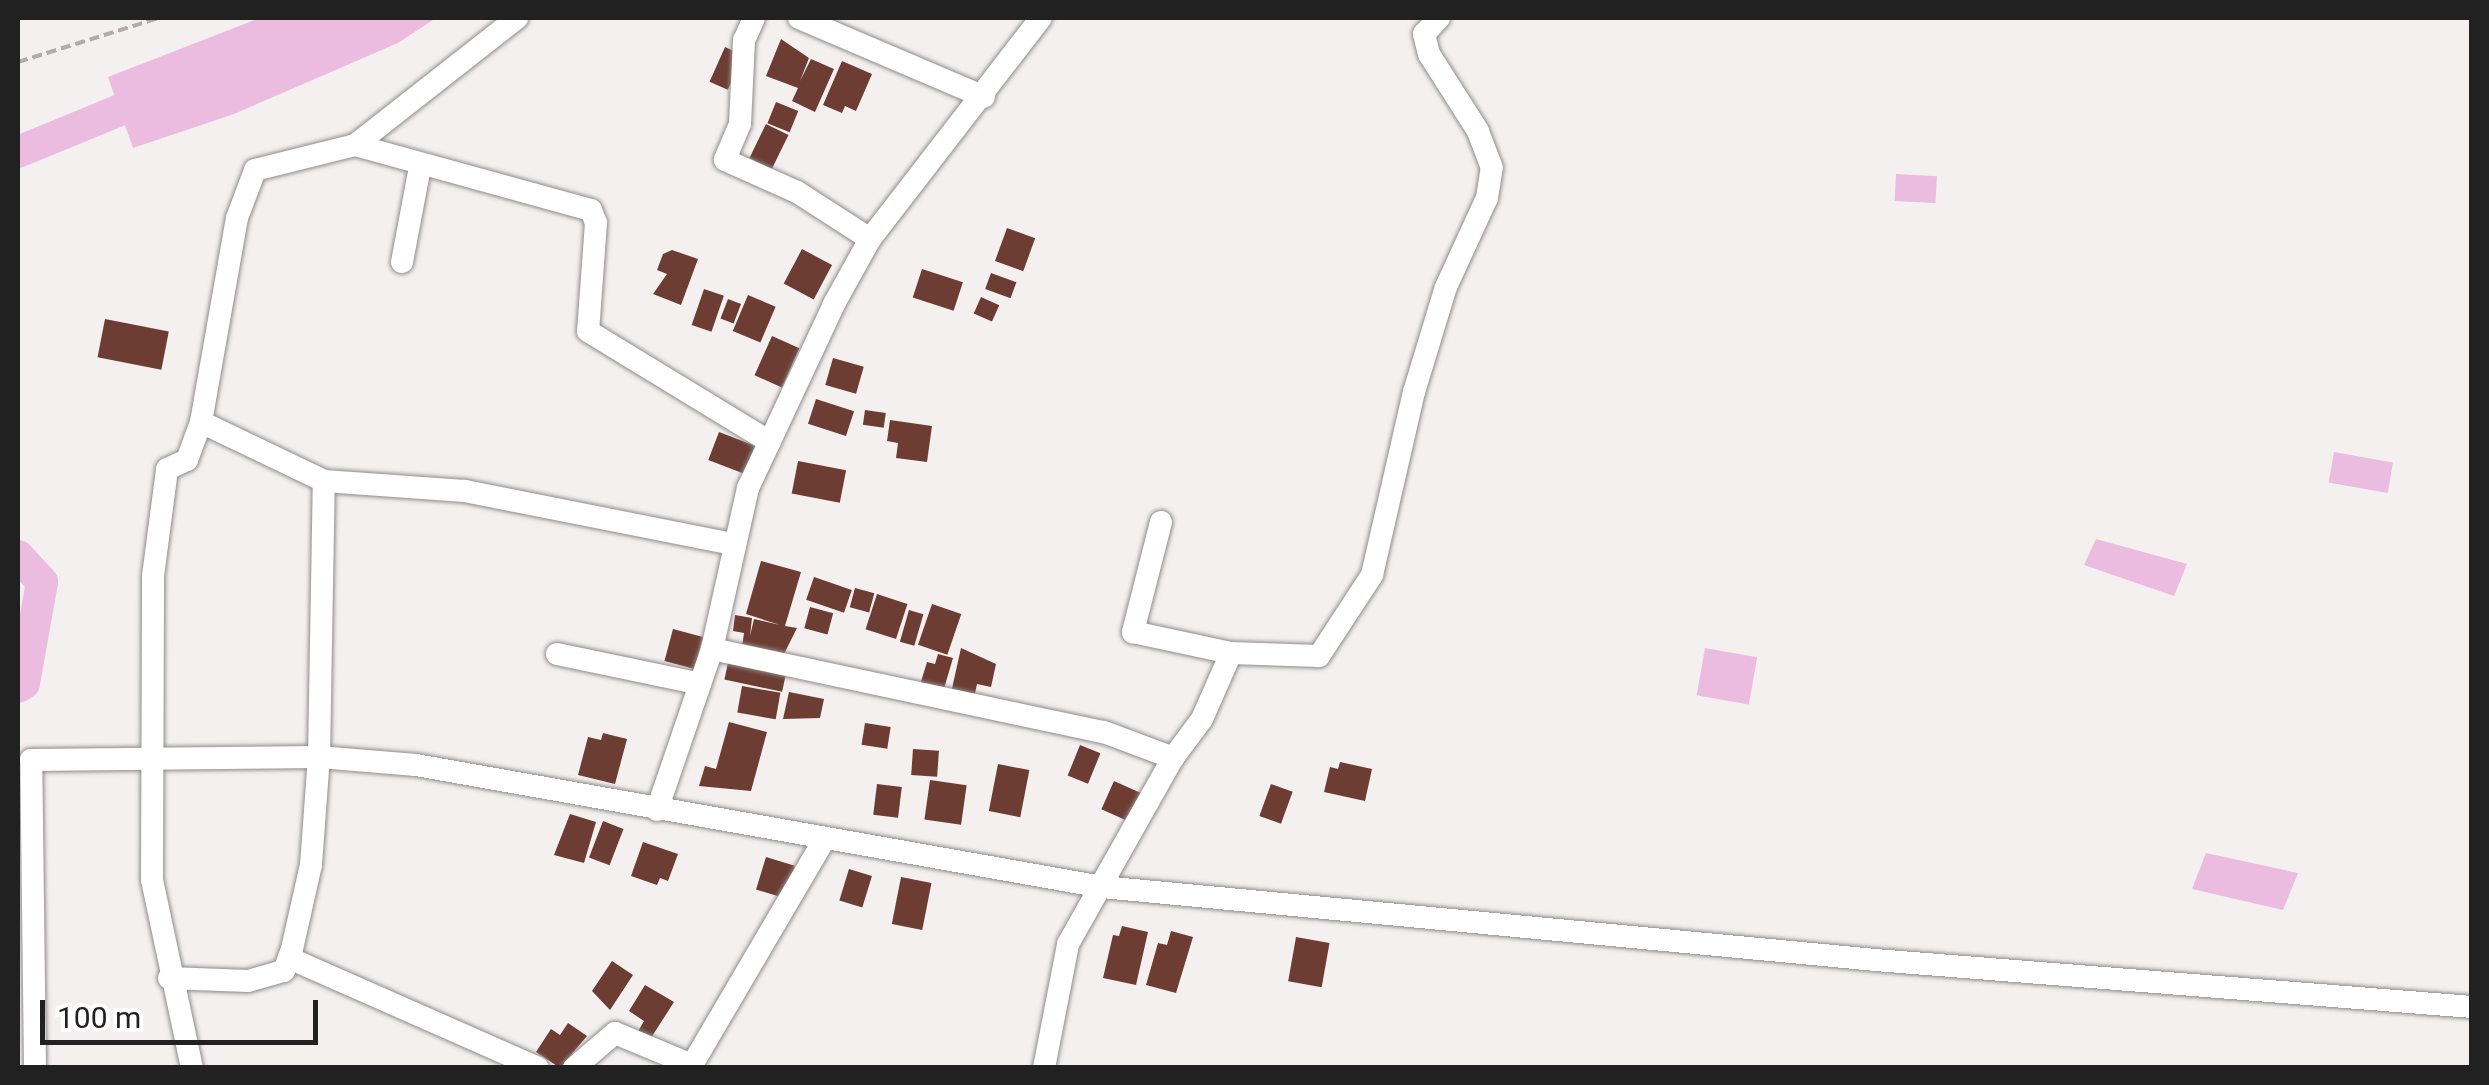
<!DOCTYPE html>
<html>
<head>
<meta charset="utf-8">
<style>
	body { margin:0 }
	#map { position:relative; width:2489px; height:1085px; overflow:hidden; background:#f4f0f0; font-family:Roboto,sans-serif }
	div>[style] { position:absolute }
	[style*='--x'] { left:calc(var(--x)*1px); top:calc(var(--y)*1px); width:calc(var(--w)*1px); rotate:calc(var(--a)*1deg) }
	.water>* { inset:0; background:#ebbce0; transform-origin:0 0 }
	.river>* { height:32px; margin:-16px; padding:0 16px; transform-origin:16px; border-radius:16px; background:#ebbce0 }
	.building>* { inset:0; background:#6d3c32; transform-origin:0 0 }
	.path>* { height:4px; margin-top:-2px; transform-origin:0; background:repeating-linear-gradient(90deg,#afacac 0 10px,transparent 0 15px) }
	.roads { filter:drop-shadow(0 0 2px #8f8b8b) drop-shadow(0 0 2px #8f8b8b) }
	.minor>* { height:22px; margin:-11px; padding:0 11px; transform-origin:11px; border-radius:11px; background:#fff }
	span { translate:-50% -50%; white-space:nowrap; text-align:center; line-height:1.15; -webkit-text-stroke:10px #fff; paint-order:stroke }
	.frame { position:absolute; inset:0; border:20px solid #222121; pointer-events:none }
	.scale { position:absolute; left:40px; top:1000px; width:278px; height:45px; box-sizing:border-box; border:5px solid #222121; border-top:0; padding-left:12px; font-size:30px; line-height:35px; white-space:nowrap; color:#222121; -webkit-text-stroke:8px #fff; paint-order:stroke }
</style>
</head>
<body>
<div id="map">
	<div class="water">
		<div style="clip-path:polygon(260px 18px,436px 18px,398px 43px,234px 114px,133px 148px,108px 77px)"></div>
		<div style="left:1896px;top:174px;width:41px;height:27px;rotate:3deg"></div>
		<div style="left:2334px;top:452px;width:60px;height:31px;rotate:10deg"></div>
		<div style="clip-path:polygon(2096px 539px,2187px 564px,2174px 596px,2084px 565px)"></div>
		<div style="left:1705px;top:648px;width:53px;height:48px;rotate:10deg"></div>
		<div style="clip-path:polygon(2206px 853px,2298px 873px,2283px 910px,2192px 889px)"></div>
	</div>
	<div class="river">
		<div style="--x:18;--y:152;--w:155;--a:-22.4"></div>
		<div style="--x:18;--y:556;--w:35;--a:47"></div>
		<div style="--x:42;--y:582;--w:103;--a:100.1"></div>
		<div style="--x:24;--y:683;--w:7;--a:146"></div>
	</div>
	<div class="building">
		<div style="clip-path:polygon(781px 39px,809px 58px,800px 81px,811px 59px,834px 69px,815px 112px,792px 101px,798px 88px,766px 76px)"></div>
		<div style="left:725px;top:47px;width:20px;height:38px;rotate:24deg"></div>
		<div style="clip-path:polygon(842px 61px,872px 74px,856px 111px,845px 106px,842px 113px,823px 105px)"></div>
		<div style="left:776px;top:102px;width:24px;height:23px;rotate:22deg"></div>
		<div style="left:766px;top:124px;width:25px;height:38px;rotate:26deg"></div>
		<div style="left:1007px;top:228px;width:30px;height:35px;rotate:20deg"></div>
		<div style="left:802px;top:249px;width:34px;height:39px;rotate:28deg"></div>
		<div style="clip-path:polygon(672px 250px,698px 259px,681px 305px,653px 294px,667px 274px,657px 270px,663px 254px)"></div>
		<div style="left:922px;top:269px;width:43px;height:30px;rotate:18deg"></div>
		<div style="left:991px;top:273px;width:27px;height:17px;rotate:20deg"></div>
		<div style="left:704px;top:289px;width:21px;height:38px;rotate:19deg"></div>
		<div style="left:748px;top:295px;width:30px;height:39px;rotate:23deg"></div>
		<div style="left:981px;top:297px;width:20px;height:18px;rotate:24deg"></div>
		<div style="left:728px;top:299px;width:14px;height:21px;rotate:21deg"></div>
		<div style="left:105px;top:319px;width:65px;height:39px;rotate:11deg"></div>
		<div style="left:772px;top:336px;width:30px;height:43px;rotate:24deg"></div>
		<div style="left:833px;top:358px;width:32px;height:28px;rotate:16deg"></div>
		<div style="left:816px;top:399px;width:40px;height:26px;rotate:18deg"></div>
		<div style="left:865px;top:410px;width:21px;height:15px;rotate:8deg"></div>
		<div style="clip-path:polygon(890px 420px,932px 426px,927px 462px,896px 458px,898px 443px,887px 441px)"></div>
		<div style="left:719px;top:432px;width:47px;height:30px;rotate:21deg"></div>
		<div style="left:798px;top:461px;width:49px;height:33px;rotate:11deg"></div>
		<div style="clip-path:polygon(761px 561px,801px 572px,785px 626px,797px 628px,783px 656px,742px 647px,744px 633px,733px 631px,735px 615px,752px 618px,750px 636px,754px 619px,780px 625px,746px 614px)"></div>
		<div style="left:814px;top:577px;width:40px;height:24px;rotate:19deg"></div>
		<div style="left:855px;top:588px;width:20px;height:20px;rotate:15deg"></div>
		<div style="left:877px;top:594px;width:32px;height:37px;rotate:18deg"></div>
		<div style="left:932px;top:604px;width:31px;height:43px;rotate:19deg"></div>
		<div style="left:810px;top:607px;width:24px;height:22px;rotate:15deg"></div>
		<div style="left:909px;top:610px;width:15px;height:33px;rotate:16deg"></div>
		<div style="left:673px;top:629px;width:31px;height:33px;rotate:15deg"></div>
		<div style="clip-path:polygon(961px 648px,996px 664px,991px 687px,977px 684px,974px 698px,951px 693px)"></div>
		<div style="clip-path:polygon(938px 654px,953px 658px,943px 692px,920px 685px,927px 662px,935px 664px)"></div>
		<div style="left:729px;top:658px;width:59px;height:22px;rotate:12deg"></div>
		<div style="left:742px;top:686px;width:39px;height:27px;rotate:10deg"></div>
		<div style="clip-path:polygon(789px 692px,824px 699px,820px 718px,783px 719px)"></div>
		<div style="clip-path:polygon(729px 722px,767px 732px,751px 791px,699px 786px,705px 766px,716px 769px)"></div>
		<div style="left:865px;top:723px;width:26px;height:22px;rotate:9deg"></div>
		<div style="clip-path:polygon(603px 733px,627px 739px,615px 784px,578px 775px,588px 737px,601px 740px)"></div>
		<div style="left:1080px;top:745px;width:22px;height:33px;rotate:22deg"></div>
		<div style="left:913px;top:749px;width:26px;height:26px;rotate:4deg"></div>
		<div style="clip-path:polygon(1340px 762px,1372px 769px,1365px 801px,1324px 792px,1330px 767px,1338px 769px)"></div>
		<div style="left:998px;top:764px;width:32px;height:48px;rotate:11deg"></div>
		<div style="left:930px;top:780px;width:37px;height:40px;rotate:8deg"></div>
		<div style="left:1114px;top:781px;width:30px;height:31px;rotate:24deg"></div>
		<div style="left:877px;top:784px;width:25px;height:31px;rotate:7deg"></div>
		<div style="left:1271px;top:784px;width:23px;height:34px;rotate:20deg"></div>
		<div style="clip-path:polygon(570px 814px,596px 822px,584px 863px,554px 855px)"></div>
		<div style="left:603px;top:821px;width:22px;height:39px;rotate:21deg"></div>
		<div style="clip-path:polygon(643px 842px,678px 854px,668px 881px,660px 878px,657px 885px,631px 876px)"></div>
		<div style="left:766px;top:857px;width:30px;height:34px;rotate:17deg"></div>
		<div style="left:849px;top:869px;width:24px;height:33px;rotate:17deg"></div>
		<div style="left:901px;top:877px;width:31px;height:48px;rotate:11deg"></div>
		<div style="clip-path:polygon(1122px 926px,1148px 932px,1136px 985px,1103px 978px,1113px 935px,1119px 936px)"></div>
		<div style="clip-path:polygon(1171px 931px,1193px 937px,1176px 993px,1146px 985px,1158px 943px,1167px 945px)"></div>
		<div style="left:1296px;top:937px;width:34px;height:45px;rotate:10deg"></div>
		<div style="clip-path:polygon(612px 961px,633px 975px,610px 1010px,592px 991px)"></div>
		<div style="clip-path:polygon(645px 985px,674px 1002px,649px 1041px,637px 1033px,644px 1021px,629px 1011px)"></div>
		<div style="clip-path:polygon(568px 1023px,587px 1036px,560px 1068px,536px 1052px,551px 1029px,560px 1035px)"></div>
	</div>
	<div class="path">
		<div style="--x:18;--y:62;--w:147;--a:-17.4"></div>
	</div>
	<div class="roads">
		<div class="minor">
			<div style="--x:754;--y:18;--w:24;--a:114"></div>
			<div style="--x:744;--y:40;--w:84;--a:92.7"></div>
			<div style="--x:740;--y:124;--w:39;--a:113"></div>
			<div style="--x:725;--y:160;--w:79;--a:24"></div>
			<div style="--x:797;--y:192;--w:87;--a:32.8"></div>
			<div style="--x:799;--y:18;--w:201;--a:23.1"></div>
			<div style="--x:355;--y:145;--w:245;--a:15.4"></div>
			<div style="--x:591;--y:210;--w:14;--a:69"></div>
			<div style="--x:596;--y:223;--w:108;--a:94.2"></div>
			<div style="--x:588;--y:331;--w:213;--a:31.4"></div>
			<div style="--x:402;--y:262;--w:97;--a:-79.3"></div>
			<div style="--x:201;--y:422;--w:136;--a:25.6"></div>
			<div style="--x:324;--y:481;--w:141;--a:4.1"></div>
			<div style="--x:465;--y:491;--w:272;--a:11.2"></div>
			<div style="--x:1161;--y:522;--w:114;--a:104.3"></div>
			<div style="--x:1133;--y:632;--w:100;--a:12.1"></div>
			<div style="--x:712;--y:649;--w:401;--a:12"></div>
			<div style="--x:1104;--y:732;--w:74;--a:20.6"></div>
			<div style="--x:557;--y:654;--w:146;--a:11.8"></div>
			<div style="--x:657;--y:810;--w:170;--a:-71.1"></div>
			<div style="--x:712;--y:649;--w:165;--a:-77.4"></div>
			<div style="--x:748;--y:488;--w:203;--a:-64.9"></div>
			<div style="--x:834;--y:304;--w:74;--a:-61"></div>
			<div style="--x:870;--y:239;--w:279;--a:-52.3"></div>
			<div style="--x:289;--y:958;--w:272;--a:23.8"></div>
			<div style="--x:169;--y:978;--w:79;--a:2.2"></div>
			<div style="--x:248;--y:981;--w:37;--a:-16"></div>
			<div style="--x:284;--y:971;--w:23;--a:-70"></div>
			<div style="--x:292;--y:949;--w:86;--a:-77.3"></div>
			<div style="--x:311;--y:865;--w:108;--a:-85.8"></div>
			<div style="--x:319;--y:757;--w:276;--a:-89"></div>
			<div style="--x:35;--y:1068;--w:308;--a:-90.7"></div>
			<div style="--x:31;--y:760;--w:288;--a:-0.6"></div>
			<div style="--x:319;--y:757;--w:97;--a:4.7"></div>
			<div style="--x:416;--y:765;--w:697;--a:10.08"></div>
			<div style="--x:1102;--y:887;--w:776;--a:5.39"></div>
			<div style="--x:1875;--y:960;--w:599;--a:4.5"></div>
			<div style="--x:192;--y:1068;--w:192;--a:-102"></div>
			<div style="--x:152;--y:880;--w:304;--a:-89.8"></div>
			<div style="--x:153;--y:576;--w:108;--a:-82.5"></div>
			<div style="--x:167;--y:469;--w:22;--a:-24"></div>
			<div style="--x:187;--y:460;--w:40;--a:-69.8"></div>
			<div style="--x:201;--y:422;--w:207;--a:-80"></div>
			<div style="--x:237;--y:218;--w:51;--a:-69.4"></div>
			<div style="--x:255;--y:170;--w:103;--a:-14"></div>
			<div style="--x:355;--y:145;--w:206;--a:-38.1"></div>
			<div style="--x:574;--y:1068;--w:54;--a:-40.5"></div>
			<div style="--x:615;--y:1033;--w:83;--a:22.6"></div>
			<div style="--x:692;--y:1065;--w:259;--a:-59.6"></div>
			<div style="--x:1044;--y:1068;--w:126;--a:-79"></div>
			<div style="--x:1068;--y:944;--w:214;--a:-60.6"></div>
			<div style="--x:1173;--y:758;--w:49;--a:-53.4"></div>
			<div style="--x:1202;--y:719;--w:72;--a:-66.3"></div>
			<div style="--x:1231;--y:653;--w:88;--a:2"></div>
			<div style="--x:1319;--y:656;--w:97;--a:-56.8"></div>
			<div style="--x:1372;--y:575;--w:188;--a:-77.1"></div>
			<div style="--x:1414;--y:392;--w:110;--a:-73.1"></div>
			<div style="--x:1446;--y:287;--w:98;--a:-65.3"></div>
			<div style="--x:1487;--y:198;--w:30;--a:-81"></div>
			<div style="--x:1492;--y:168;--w:40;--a:-111"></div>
			<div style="--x:1478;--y:131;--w:91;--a:-122.5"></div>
			<div style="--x:1429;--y:54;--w:21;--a:-104"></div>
			<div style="--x:1424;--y:34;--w:22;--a:-47"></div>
		</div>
	</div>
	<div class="frame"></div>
	<div class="scale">100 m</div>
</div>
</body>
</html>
